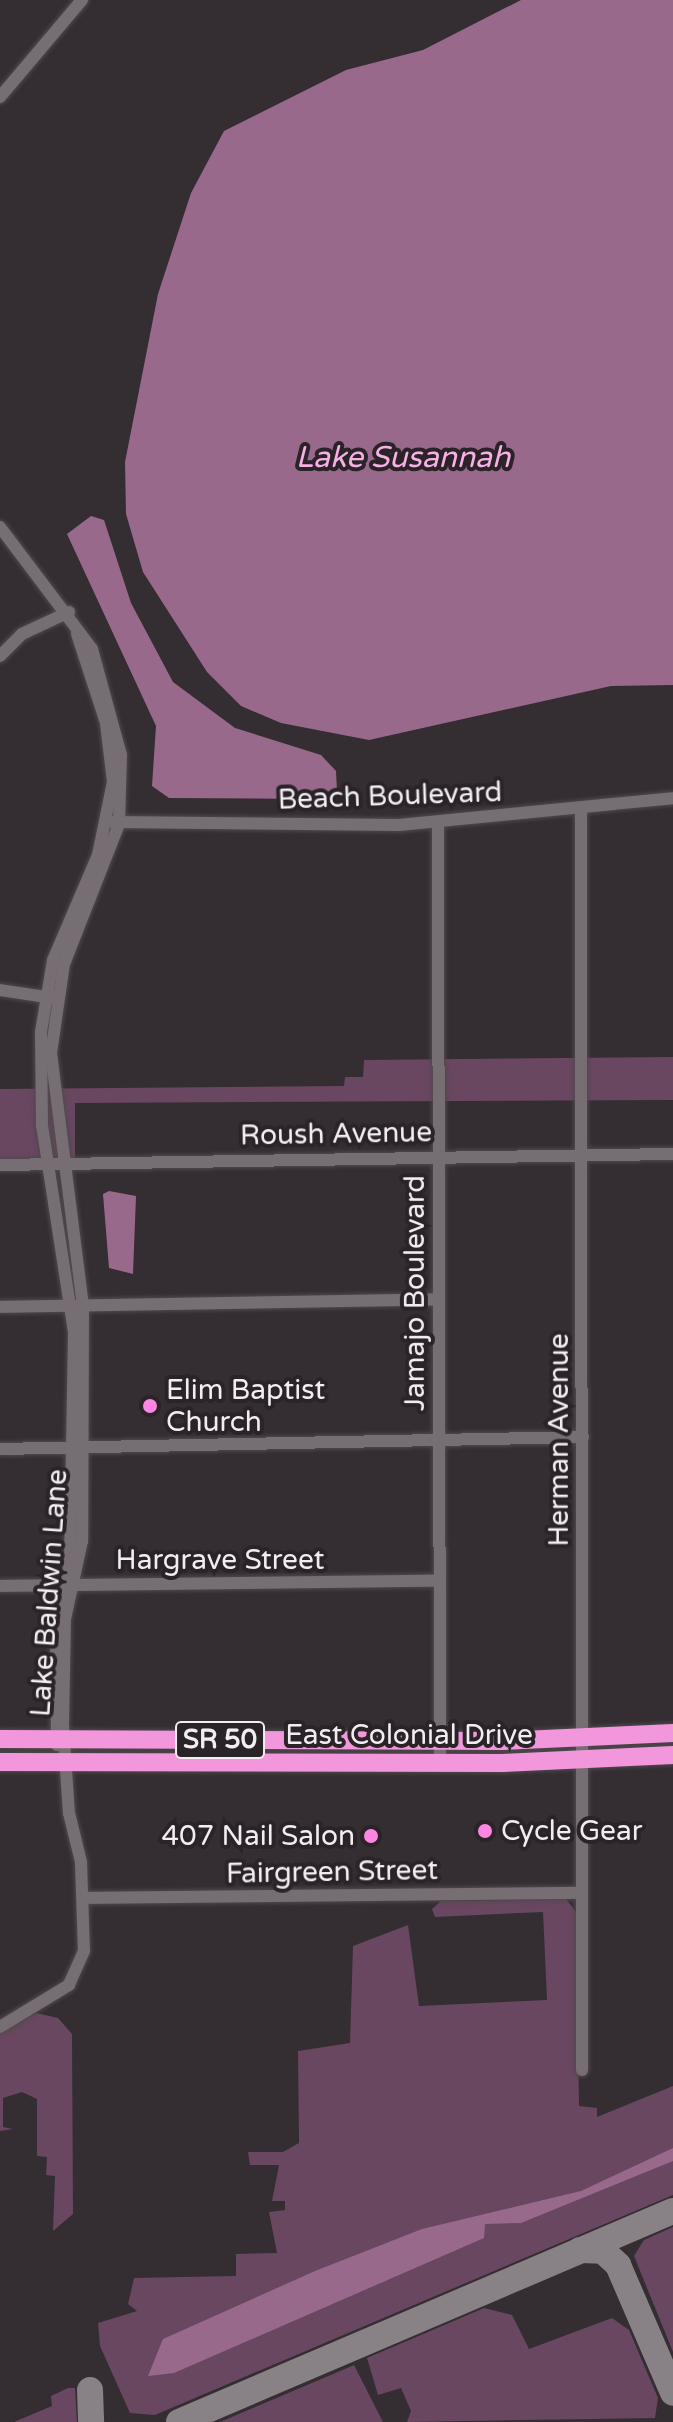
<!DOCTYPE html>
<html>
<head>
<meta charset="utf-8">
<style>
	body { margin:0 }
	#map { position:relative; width:673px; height:2422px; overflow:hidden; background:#342d32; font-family:"Varela Round",sans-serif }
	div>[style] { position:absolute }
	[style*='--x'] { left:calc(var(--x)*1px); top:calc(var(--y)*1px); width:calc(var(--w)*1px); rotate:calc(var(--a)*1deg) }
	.green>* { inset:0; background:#694760 }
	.water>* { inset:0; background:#99698c }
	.taxiway>* { height:26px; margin:-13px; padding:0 13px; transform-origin:13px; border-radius:13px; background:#888286 }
	.roads { filter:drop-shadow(0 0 2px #4f494d) drop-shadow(0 0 2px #4f494d) }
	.minor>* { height:12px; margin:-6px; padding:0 6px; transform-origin:6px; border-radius:6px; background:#766e73 }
	.highway>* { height:18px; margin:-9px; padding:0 9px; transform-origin:9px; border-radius:9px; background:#f397dd }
	.dots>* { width:22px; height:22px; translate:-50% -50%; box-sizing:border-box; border:4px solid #2a2328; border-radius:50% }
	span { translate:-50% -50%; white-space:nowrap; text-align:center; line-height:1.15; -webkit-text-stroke:8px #2a2328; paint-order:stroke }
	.shield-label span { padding:2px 6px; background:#2a2328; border:2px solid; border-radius:6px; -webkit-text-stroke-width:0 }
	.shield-label { font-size:26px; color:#f2edf0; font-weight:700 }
	.street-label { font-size:28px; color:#f2edf0 }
	.poi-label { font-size:28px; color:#f2edf0 }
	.left { translate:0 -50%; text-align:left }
	.right { translate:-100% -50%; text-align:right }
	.water-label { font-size:30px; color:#f7afe4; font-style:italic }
</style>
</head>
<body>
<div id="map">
	<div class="green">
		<div style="clip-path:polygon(673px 1057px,673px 1100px,75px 1103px,75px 1162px,0 1162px,0 1089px,344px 1086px,345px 1077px,363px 1077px,364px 1060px)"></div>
		<div style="clip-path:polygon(566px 1899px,576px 1912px,579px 2106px,597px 2108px,597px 2117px,673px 2086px,673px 2195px,155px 2415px,130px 2413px,100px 2346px,98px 2323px,137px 2311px,128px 2304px,134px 2278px,236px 2276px,236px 2254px,277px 2253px,269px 2212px,285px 2210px,285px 2201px,272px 2201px,279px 2165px,250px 2165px,248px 2152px,283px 2152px,299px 2143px,298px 2051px,350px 2043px,353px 1946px,408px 1925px,419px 2006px,547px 2000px,543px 1912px,435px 1917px,432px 1909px,441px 1901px)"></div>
		<div style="clip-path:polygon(36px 2013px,58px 2018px,72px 2034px,73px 2214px,53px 2231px,55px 2176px,46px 2175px,47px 2157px,37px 2156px,37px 2099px,22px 2092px,3px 2098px,3px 2127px,13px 2129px,0 2131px,0 2033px)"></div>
		<div style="clip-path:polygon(673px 2227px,673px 2352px,634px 2256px,644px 2240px)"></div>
		<div style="clip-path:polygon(484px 2308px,512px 2315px,529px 2349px,612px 2318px,629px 2330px,658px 2398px,655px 2418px,407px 2422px,411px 2411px,401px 2388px,378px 2395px,367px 2358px)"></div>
		<div style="clip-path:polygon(354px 2365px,383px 2422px,220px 2422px,352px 2366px)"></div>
		<div style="clip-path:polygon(68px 2388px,75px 2388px,77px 2422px,14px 2422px,52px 2406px,51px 2396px)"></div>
	</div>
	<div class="water">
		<div style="clip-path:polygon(521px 0,673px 0,673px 685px,611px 686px,369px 740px,281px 723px,241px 706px,207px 672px,143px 572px,126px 514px,125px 462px,158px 294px,191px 193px,224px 131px,346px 70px,423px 50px)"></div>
		<div style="clip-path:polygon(91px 516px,104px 520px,131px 603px,173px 682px,235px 728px,321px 755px,336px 771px,337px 791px,310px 799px,169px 798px,152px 786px,156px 726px,67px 534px)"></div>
		<div style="clip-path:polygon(109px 1191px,136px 1196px,133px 1274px,109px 1268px,103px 1194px)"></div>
		<div style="clip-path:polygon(673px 2148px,673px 2161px,521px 2223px,485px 2224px,484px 2238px,174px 2373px,148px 2376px,163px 2339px,315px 2271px,422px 2229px,581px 2191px)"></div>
	</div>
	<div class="taxiway">
		<div style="--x:580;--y:2250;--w:23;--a:2"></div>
		<div style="--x:603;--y:2251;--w:21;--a:43"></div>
		<div style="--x:618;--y:2265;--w:139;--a:66.7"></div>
		<div style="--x:90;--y:2390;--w:32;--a:88"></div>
		<div style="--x:179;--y:2422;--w:537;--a:-23.13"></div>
	</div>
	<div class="roads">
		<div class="minor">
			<div style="--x:0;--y:97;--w:127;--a:-49.8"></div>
			<div style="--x:0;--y:527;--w:153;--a:53"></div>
			<div style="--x:92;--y:649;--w:110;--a:74.7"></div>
			<div style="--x:121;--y:755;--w:69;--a:91.7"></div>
			<div style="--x:119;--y:824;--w:150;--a:111.4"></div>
			<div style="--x:64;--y:964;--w:90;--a:98.3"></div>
			<div style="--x:51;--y:1053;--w:254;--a:82.8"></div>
			<div style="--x:83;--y:1305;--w:236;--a:90.2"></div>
			<div style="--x:82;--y:1541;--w:80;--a:102.3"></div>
			<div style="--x:65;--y:1619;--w:107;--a:91.1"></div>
			<div style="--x:63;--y:1726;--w:87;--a:86.1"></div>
			<div style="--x:69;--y:1813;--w:50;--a:76.2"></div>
			<div style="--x:81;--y:1862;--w:89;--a:88.1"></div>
			<div style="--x:84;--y:1951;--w:37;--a:114"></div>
			<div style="--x:69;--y:1985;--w:81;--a:148.7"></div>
			<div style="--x:0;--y:656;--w:31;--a:-45"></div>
			<div style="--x:22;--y:634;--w:52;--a:-25.1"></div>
			<div style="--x:581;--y:809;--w:1261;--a:89.95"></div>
			<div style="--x:112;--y:822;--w:287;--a:0.6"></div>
			<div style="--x:399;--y:825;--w:275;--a:-5.6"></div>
			<div style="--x:438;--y:823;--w:940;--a:89.88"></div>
			<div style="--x:0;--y:990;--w:53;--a:8.7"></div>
			<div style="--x:0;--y:1165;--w:673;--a:-0.94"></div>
			<div style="--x:0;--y:1307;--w:439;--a:-1"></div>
			<div style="--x:0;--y:1449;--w:583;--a:-1.18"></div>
			<div style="--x:0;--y:1586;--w:440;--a:-0.7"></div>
			<div style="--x:57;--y:1745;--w:111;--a:-90.5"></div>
			<div style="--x:56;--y:1634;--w:73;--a:-79"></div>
			<div style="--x:70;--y:1562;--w:230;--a:-89"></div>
			<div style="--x:74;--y:1332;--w:208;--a:-98.8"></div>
			<div style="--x:42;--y:1126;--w:94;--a:-90.6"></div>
			<div style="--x:41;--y:1032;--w:73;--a:-80.5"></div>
			<div style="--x:53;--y:960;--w:114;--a:-66.8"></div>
			<div style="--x:98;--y:855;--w:75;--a:-78.4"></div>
			<div style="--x:113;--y:782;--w:59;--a:-96.8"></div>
			<div style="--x:106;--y:723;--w:94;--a:-108"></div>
			<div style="--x:83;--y:1898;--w:499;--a:-0.6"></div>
		</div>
		<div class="highway">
			<div style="--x:0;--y:1739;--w:502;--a:0.23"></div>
			<div style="--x:502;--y:1741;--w:171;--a:-2.7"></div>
			<div style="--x:0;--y:1762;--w:502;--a:0.11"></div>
			<div style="--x:502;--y:1763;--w:171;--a:-2.7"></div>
		</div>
	</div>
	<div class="dots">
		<div style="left:150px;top:1406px;background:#fd86e2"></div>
		<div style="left:485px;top:1831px;background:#fd86e2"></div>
		<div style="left:371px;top:1836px;background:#fd86e2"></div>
	</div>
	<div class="shield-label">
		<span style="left:220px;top:1740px">SR 50</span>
	</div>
	<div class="street-label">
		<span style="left:390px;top:796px;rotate:-2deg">Beach Boulevard</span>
		<span style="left:336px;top:1134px;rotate:-1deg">Roush Avenue</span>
		<span style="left:415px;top:1293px;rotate:-90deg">Jamajo Boulevard</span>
		<span style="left:559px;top:1440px;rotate:-90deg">Herman Avenue</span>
		<span style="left:220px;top:1560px">Hargrave Street</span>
		<span style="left:49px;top:1593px;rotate:-86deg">Lake Baldwin Lane</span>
		<span style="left:409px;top:1735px">East Colonial Drive</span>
		<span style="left:332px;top:1872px;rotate:-1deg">Fairgreen Street</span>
	</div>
	<div class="poi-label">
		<span class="left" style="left:166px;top:1406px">Elim Baptist<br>Church</span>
		<span class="left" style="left:501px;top:1831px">Cycle Gear</span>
		<span class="right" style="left:355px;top:1836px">407 Nail Salon</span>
	</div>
	<div class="water-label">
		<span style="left:403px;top:458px">Lake Susannah</span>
	</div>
</div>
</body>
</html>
